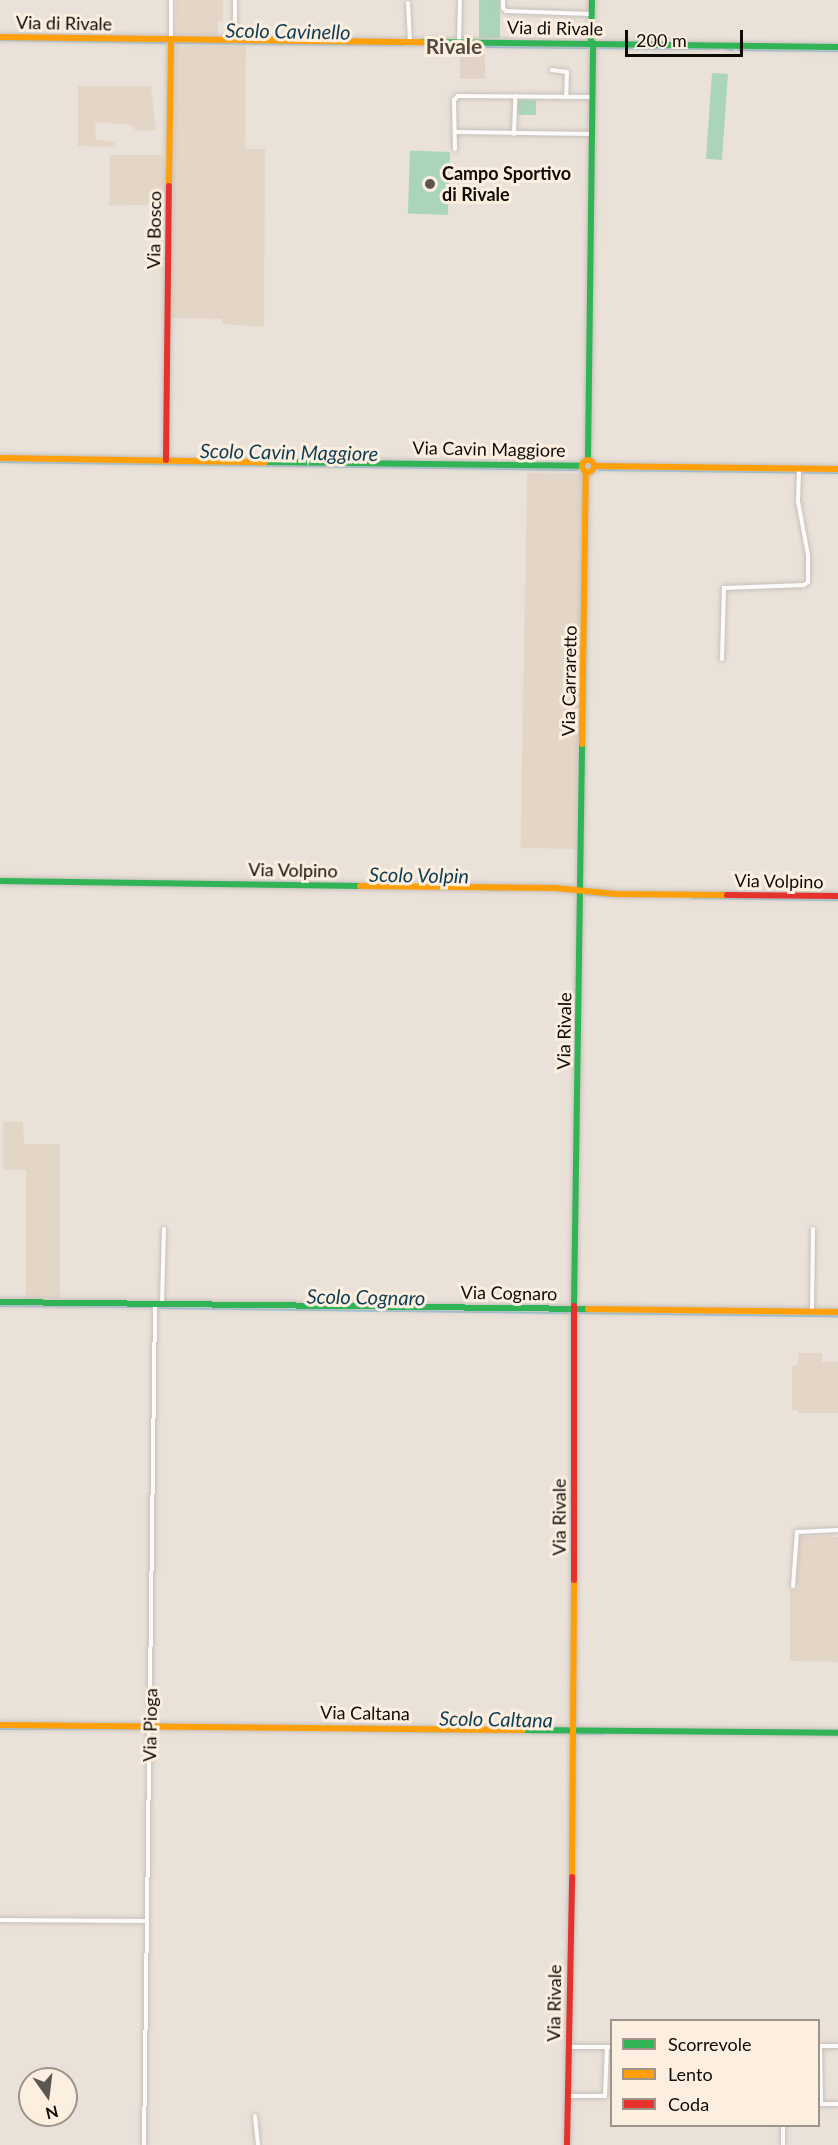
<!DOCTYPE html>
<html>
<head>
<meta charset="utf-8">
<style>
	body { margin:0 }
	#map { position:relative; width:838px; height:2145px; overflow:hidden; background:#eae2d9; font-family:Lato,sans-serif }
	div>[style] { position:absolute }
	[style*='--x'] { left:calc(var(--x)*1px); top:calc(var(--y)*1px); width:calc(var(--w)*1px); rotate:calc(var(--a)*1deg) }
	.built>* { inset:0; background:#e4d6c7; transform-origin:0 0 }
	.education>* { inset:0; background:#e1d4c7; transform-origin:0 0 }
	.green>* { inset:0; background:#aad5b8; transform-origin:0 0 }
	.stream>* { height:1.5px; margin:-0.75px; padding:0 0.75px; transform-origin:0.75px; border-radius:0.75px; background:#6bb9de }
	.roads { filter:drop-shadow(0 0 2px #c6c0ba) drop-shadow(0 0 2px #c6c0ba) }
	.street>* { height:4px; margin:-2px; padding:0 2px; transform-origin:2px; border-radius:2px; background:#fcfbf9 }
	.fast>* { height:6px; margin:-3px; padding:0 3px; transform-origin:3px; border-radius:3px; background:#30b455 }
	.slow>* { height:6px; margin:-3px; padding:0 3px; transform-origin:3px; border-radius:3px; background:#ff9f0a }
	.slow>.ring { margin:-3px; padding:0; box-sizing:content-box; background:none; border:6px solid #ff9f0a; border-radius:50% }
	.jam>* { height:6px; margin:-3px; padding:0 3px; transform-origin:3px; border-radius:3px; background:#e5322d }
	.dots>* { width:16px; height:16px; translate:-50% -50%; box-sizing:border-box; border:3px solid #fdefe0; border-radius:50% }
	span { translate:-50% -50%; white-space:nowrap; text-align:center; line-height:1.15; -webkit-text-stroke:6px #fdefe0; paint-order:stroke }
	.street-label { font-size:18px; color:#0f0b07 }
	.poi-label { font-size:18px; color:#0f0b07; font-weight:700 }
	.left { translate:0 -50%; text-align:left }
	.water-label { font-size:20px; color:#0e3d54; font-style:italic }
	.quarter-label { font-size:21px; color:#554a3e; font-weight:700 }
	.legend { position:absolute; left:610px; top:2019px; width:210px; height:108px; box-sizing:border-box; background:#fdefe0; border:2px solid #9e9489; margin:0; padding:8px 10px; list-style:none; font-size:18px; color:#0f0b07 }
	.legend li { display:flex; align-items:center; gap:12px; height:30px }
	.legend b { width:30px; border:2px solid #9e9489 }
	.north { position:absolute; left:18px; top:2067px; width:60px; height:60px; box-sizing:border-box; background:#fdefe0; border:2px solid #9e9489; border-radius:50%; rotate:166deg; font-size:16px; font-weight:700; line-height:24px; text-align:center; color:#0f0b07 }
	.north::after { content:''; display:block; margin:auto; width:21px; height:27px; background:#5c5650; clip-path:polygon(50% 0,100% 100%,50% 72%,0 100%) }
	.scale { position:absolute; left:625px; top:30px; width:118px; height:27px; box-sizing:border-box; border:3px solid #0f0b07; border-top:0; padding-left:8px; font-size:18px; line-height:21px; white-space:nowrap; color:#0f0b07; -webkit-text-stroke:4px #fdefe0; paint-order:stroke }
</style>
</head>
<body>
<div id="map">
	<div class="built">
		<div style="clip-path:polygon(176px 0,223px 0,223px 21px,218px 22px,218px 35px,177px 34px)"></div>
		<div style="clip-path:polygon(176px 46px,246px 46px,245px 149px,265px 149px,264px 327px,222px 324px,221px 319px,171px 318px)"></div>
		<div style="clip-path:polygon(78px 86px,151px 86px,156px 131px,135px 130px,132px 125px,98px 122px,95px 124px,96px 140px,114px 142px,116px 147px,78px 146px)"></div>
		<div style="clip-path:polygon(110px 155px,158px 155px,163px 157px,166px 164px,165px 204px,109px 206px)"></div>
		<div style="left:527px;top:473px;width:56px;height:375px;rotate:1deg"></div>
		<div style="clip-path:polygon(3px 1122px,23px 1122px,24px 1144px,60px 1144px,60px 1298px,26px 1298px,26px 1170px,3px 1170px)"></div>
		<div style="clip-path:polygon(798px 1353px,822px 1353px,822px 1362px,838px 1362px,838px 1413px,798px 1413px,798px 1410px,792px 1410px,792px 1366px,798px 1365px)"></div>
		<div style="clip-path:polygon(797px 1536px,838px 1537px,838px 1662px,790px 1661px,790px 1589px,797px 1589px)"></div>
	</div>
	<div class="education">
		<div style="left:460px;top:51px;width:25px;height:28px"></div>
	</div>
	<div class="green">
		<div style="left:479px;top:0;width:21px;height:38px"></div>
		<div style="left:712px;top:73px;width:16px;height:86px;rotate:4deg"></div>
		<div style="left:518px;top:100px;width:18px;height:15px"></div>
		<div style="left:450px;top:152px;width:63px;height:40px;rotate:92deg"></div>
	</div>
	<div class="stream">
		<div style="--x:0;--y:40;--w:167;--a:1"></div>
		<div style="--x:174;--y:43;--w:229;--a:0.5"></div>
		<div style="--x:487;--y:47;--w:103;--a:0.6"></div>
		<div style="--x:595;--y:48;--w:124;--a:0.5"></div>
		<div style="--x:724;--y:49;--w:9;--a:6"></div>
		<div style="--x:738;--y:50;--w:100;--a:0.6"></div>
		<div style="--x:0;--y:462;--w:577;--a:0.79"></div>
		<div style="--x:599;--y:470;--w:239;--a:0.7"></div>
		<div style="--x:488;--y:890;--w:14;--a:0"></div>
		<div style="--x:581;--y:894;--w:31;--a:4"></div>
		<div style="--x:692;--y:898;--w:146;--a:0.8"></div>
		<div style="--x:0;--y:1306;--w:152;--a:0.4"></div>
		<div style="--x:159;--y:1308;--w:413;--a:0.7"></div>
		<div style="--x:579;--y:1313;--w:259;--a:0.7"></div>
		<div style="--x:0;--y:1729;--w:147;--a:0"></div>
		<div style="--x:359;--y:1731;--w:211;--a:0.5"></div>
		<div style="--x:575;--y:1734;--w:28;--a:0"></div>
	</div>
	<div class="roads">
		<div class="street">
			<div style="--x:235;--y:0;--w:39;--a:90"></div>
			<div style="--x:503;--y:0;--w:8;--a:90"></div>
			<div style="--x:503;--y:8;--w:4;--a:45"></div>
			<div style="--x:506;--y:11;--w:85;--a:2"></div>
			<div style="--x:408;--y:3;--w:38;--a:87"></div>
			<div style="--x:171;--y:39;--w:39;--a:-90"></div>
			<div style="--x:459;--y:42;--w:42;--a:-88.6"></div>
			<div style="--x:552;--y:70;--w:15;--a:8"></div>
			<div style="--x:567;--y:72;--w:25;--a:92"></div>
			<div style="--x:456;--y:132;--w:136;--a:0.8"></div>
			<div style="--x:514;--y:134;--w:38;--a:-88"></div>
			<div style="--x:455;--y:149;--w:49;--a:-91.2"></div>
			<div style="--x:454;--y:100;--w:6;--a:-45"></div>
			<div style="--x:458;--y:96;--w:134;--a:0.4"></div>
			<div style="--x:722;--y:659;--w:71;--a:-88.4"></div>
			<div style="--x:724;--y:588;--w:80;--a:-2.1"></div>
			<div style="--x:804;--y:585;--w:5;--a:-37"></div>
			<div style="--x:808;--y:582;--w:27;--a:-90"></div>
			<div style="--x:808;--y:555;--w:55;--a:-100.5"></div>
			<div style="--x:798;--y:501;--w:32;--a:-88"></div>
			<div style="--x:162;--y:1304;--w:75;--a:-88.5"></div>
			<div style="--x:812;--y:1311;--w:82;--a:-89.3"></div>
			<div style="--x:793;--y:1586;--w:54;--a:-85.8"></div>
			<div style="--x:797;--y:1532;--w:41;--a:-2.8"></div>
			<div style="--x:0;--y:1920;--w:147;--a:0.4"></div>
			<div style="--x:820;--y:2046;--w:58;--a:89"></div>
			<div style="--x:821;--y:2046;--w:17;--a:0"></div>
			<div style="--x:568;--y:2047;--w:44;--a:0"></div>
			<div style="--x:568;--y:2096;--w:37;--a:0"></div>
			<div style="--x:605;--y:2096;--w:49;--a:-87.7"></div>
			<div style="--x:819;--y:2104;--w:19;--a:0"></div>
			<div style="--x:255;--y:2116;--w:29;--a:84"></div>
			<div style="--x:783;--y:2126;--w:19;--a:90"></div>
			<div style="--x:144;--y:2145;--w:840;--a:-89.25"></div>
		</div>
		<div class="fast">
			<div style="--x:422;--y:42;--w:416;--a:0.7"></div>
			<div style="--x:591;--y:43;--w:43;--a:-88.7"></div>
			<div style="--x:588;--y:459;--w:416;--a:-89.3"></div>
			<div style="--x:265;--y:462;--w:316;--a:0.7"></div>
			<div style="--x:0;--y:881;--w:360;--a:0.8"></div>
			<div style="--x:0;--y:1302;--w:588;--a:0.68"></div>
			<div style="--x:574;--y:1306;--w:562;--a:-89.18"></div>
			<div style="--x:523;--y:1730;--w:315;--a:0.5"></div>
		</div>
		<div class="slow">
			<div style="--x:0;--y:37;--w:422;--a:0.7"></div>
			<div style="--x:169;--y:186;--w:147;--a:-89.2"></div>
			<div style="--x:0;--y:458;--w:265;--a:0.9"></div>
			<div class="ring" style="left:582px;top:460px;width:6px;height:6px"></div>
			<div style="--x:594;--y:466;--w:244;--a:0.7"></div>
			<div style="--x:582;--y:744;--w:272;--a:-89.2"></div>
			<div style="--x:360;--y:886;--w:195;--a:0.6"></div>
			<div style="--x:555;--y:888;--w:61;--a:5.6"></div>
			<div style="--x:616;--y:894;--w:111;--a:0.5"></div>
			<div style="--x:588;--y:1309;--w:250;--a:0.7"></div>
			<div style="--x:0;--y:1725;--w:523;--a:0.55"></div>
			<div style="--x:572;--y:1877;--w:297;--a:-89.6"></div>
		</div>
		<div class="jam">
			<div style="--x:166;--y:460;--w:274;--a:-89.4"></div>
			<div style="--x:727;--y:895;--w:111;--a:0.5"></div>
			<div style="--x:574;--y:1580;--w:274;--a:-90"></div>
			<div style="--x:567;--y:2145;--w:268;--a:-88.9"></div>
		</div>
	</div>
	<div class="dots">
		<div style="left:430px;top:184px;background:#5c5650"></div>
	</div>
	<div class="street-label">
		<span style="left:64px;top:23px;rotate:1deg">Via di Rivale</span>
		<span style="left:555px;top:28px;rotate:1deg">Via di Rivale</span>
		<span style="left:154px;top:230px;rotate:-89deg">Via Bosco</span>
		<span style="left:489px;top:449px;rotate:1deg">Via Cavin Maggiore</span>
		<span style="left:569px;top:681px;rotate:-89deg">Via Carraretto</span>
		<span style="left:293px;top:870px;rotate:1deg">Via Volpino</span>
		<span style="left:779px;top:881px;rotate:1deg">Via Volpino</span>
		<span style="left:564px;top:1031px;rotate:-89deg">Via Rivale</span>
		<span style="left:509px;top:1293px;rotate:1deg">Via Cognaro</span>
		<span style="left:559px;top:1517px;rotate:-90deg">Via Rivale</span>
		<span style="left:365px;top:1713px;rotate:1deg">Via Caltana</span>
		<span style="left:150px;top:1725px;rotate:-89deg">Via Pioga</span>
		<span style="left:554px;top:2003px;rotate:-89deg">Via Rivale</span>
	</div>
	<div class="poi-label">
		<span class="left" style="left:442px;top:184px">Campo Sportivo<br>di Rivale</span>
	</div>
	<div class="water-label">
		<span style="left:288px;top:31px;rotate:1deg">Scolo Cavinello</span>
		<span style="left:289px;top:452px;rotate:1deg">Scolo Cavin Maggiore</span>
		<span style="left:419px;top:875px;rotate:1deg">Scolo Volpin</span>
		<span style="left:366px;top:1297px;rotate:1deg">Scolo Cognaro</span>
		<span style="left:496px;top:1719px;rotate:1deg">Scolo Caltana</span>
	</div>
	<div class="quarter-label">
		<span style="left:454px;top:46px">Rivale</span>
	</div>
	<ul class="legend">
	<li><b style="height:8px;background:#30b455"></b>Scorrevole</li>
	<li><b style="height:8px;background:#ff9f0a"></b>Lento</li>
	<li><b style="height:8px;background:#e5322d"></b>Coda</li>
	</ul>
	<div class="north">N</div>
	<div class="scale">200 m</div>
</div>
</body>
</html>
